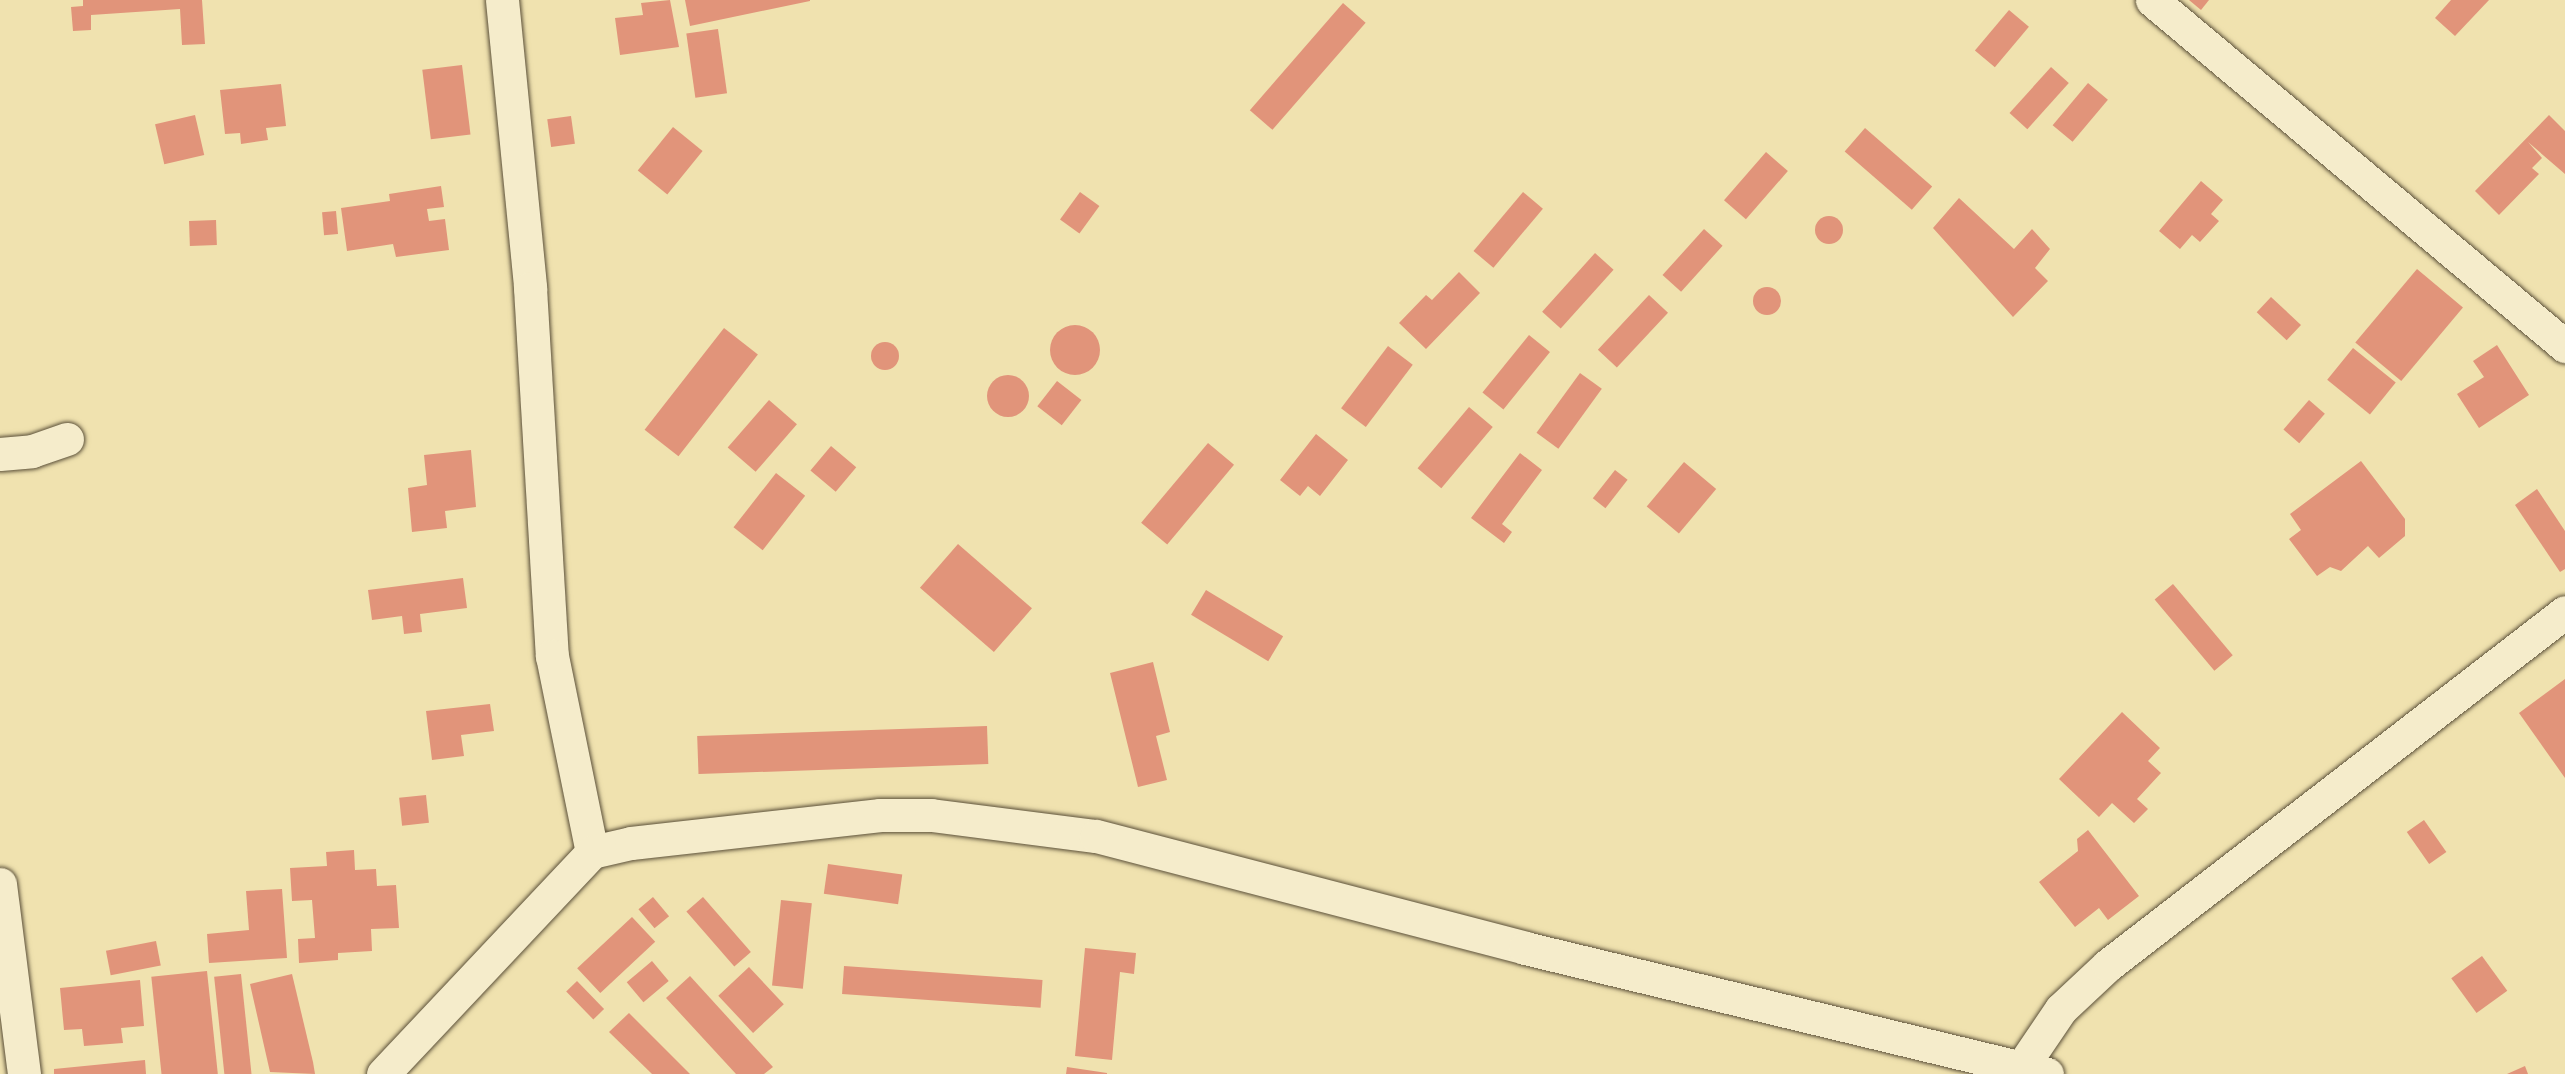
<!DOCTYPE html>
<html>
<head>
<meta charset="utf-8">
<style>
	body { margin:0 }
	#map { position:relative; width:2565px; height:1074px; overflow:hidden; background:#f0e2af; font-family:"Sorts Mill Goudy",serif }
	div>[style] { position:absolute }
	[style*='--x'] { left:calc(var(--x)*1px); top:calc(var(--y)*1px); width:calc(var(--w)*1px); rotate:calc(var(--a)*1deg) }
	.building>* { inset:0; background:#e1947a; transform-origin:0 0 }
	.round { border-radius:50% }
	.roads { filter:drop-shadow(0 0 2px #5b5039) drop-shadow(0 0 2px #5b5039) }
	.minor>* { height:33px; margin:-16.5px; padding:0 16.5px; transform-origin:16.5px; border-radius:16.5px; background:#f5eccb }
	span { translate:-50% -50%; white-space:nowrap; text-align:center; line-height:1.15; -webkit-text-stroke:4.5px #f5eccb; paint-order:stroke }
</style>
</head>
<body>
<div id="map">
	<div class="building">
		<div style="clip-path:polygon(83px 0,202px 0,205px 44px,182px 45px,180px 9px,91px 15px,91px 30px,73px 31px,71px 7px,83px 6px)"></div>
		<div style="clip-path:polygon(670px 0,679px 47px,620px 55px,615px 18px,643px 15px,641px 3px)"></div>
		<div style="clip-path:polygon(685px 0,810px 0,810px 1px,690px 26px)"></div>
		<div style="clip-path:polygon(2189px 0,2209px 0,2201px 10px)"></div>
		<div style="clip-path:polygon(2451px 0,2489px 0,2455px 36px,2435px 18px)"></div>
		<div style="left:1343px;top:3px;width:30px;height:142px;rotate:41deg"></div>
		<div style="left:2009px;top:10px;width:26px;height:53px;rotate:40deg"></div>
		<div style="left:718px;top:29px;width:65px;height:32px;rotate:82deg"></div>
		<div style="left:462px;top:65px;width:70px;height:40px;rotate:83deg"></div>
		<div style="left:2051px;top:67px;width:24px;height:62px;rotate:42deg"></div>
		<div style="left:2088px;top:83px;width:26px;height:55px;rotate:40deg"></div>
		<div style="clip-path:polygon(281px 84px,286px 126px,266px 128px,268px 140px,241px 144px,240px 133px,225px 134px,220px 90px)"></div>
		<div style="left:195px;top:115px;width:41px;height:41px;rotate:77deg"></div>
		<div style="clip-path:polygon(2549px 115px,2565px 131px,2565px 174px,2528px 142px,2542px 158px,2532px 168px,2539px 174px,2499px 215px,2475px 191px)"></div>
		<div style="left:571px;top:116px;width:28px;height:24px;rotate:82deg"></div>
		<div style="left:673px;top:127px;width:38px;height:56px;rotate:39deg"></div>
		<div style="left:1865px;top:128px;width:89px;height:31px;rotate:41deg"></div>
		<div style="left:1766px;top:152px;width:29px;height:64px;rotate:41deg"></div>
		<div style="clip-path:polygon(2201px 181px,2223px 200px,2211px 214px,2219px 221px,2200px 242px,2192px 235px,2180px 249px,2159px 231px)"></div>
		<div style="clip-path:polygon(441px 186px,444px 207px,427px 209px,429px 221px,445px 219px,449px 250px,396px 257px,393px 244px,347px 251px,341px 208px,390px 201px,389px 194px)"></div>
		<div style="left:1080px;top:192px;width:24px;height:34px;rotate:36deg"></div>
		<div style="left:1523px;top:192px;width:26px;height:77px;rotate:40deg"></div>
		<div style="clip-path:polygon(1959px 198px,2014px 249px,2032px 229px,2050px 249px,2035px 268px,2048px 281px,2013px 317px,1933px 228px)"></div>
		<div style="left:336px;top:211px;width:23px;height:14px;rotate:85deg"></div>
		<div class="round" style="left:1815px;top:216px;width:28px;height:28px"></div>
		<div style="left:216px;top:220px;width:25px;height:27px;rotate:88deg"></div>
		<div style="left:1704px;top:229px;width:25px;height:62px;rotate:42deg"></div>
		<div style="left:1595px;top:253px;width:25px;height:79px;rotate:42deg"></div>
		<div style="left:2417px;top:269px;width:60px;height:96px;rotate:40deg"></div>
		<div style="clip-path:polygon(1459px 272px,1480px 293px,1426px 349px,1399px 323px,1426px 295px,1432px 300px)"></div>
		<div class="round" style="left:1753px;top:287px;width:28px;height:28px"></div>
		<div style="left:1649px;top:295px;width:26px;height:75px;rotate:43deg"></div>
		<div style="left:2271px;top:297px;width:41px;height:21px;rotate:43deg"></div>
		<div class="round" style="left:1050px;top:325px;width:50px;height:50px"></div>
		<div style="left:724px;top:328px;width:43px;height:129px;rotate:38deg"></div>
		<div style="left:1529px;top:335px;width:27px;height:74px;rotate:39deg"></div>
		<div class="round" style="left:871px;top:342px;width:28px;height:28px"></div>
		<div style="clip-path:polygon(2497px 345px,2529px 395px,2479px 428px,2457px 394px,2484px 377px,2473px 361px)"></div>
		<div style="left:1388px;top:346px;width:31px;height:78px;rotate:37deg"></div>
		<div style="left:2353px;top:348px;width:55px;height:41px;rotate:39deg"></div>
		<div style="left:1580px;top:373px;width:27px;height:74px;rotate:36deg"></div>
		<div class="round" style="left:987px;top:375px;width:42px;height:42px"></div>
		<div style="left:1057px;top:381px;width:31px;height:32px;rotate:38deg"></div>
		<div style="left:769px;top:400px;width:37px;height:63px;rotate:41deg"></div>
		<div style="left:2309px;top:400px;width:21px;height:39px;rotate:41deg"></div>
		<div style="left:1469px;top:407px;width:31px;height:80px;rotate:40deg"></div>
		<div style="clip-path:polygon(1316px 434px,1348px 460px,1320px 496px,1308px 486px,1300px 496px,1280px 480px)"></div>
		<div style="left:1208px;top:443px;width:34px;height:104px;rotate:40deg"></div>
		<div style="left:831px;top:446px;width:33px;height:32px;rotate:40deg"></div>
		<div style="clip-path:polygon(471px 450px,476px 507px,445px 511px,447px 528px,412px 532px,408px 488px,427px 485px,424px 455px)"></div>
		<div style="clip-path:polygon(1520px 453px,1542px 470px,1502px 524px,1512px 532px,1504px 543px,1471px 518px)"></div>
		<div style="clip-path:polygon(2361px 461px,2405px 519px,2405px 536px,2379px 558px,2368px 546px,2341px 571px,2330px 567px,2317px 576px,2289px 539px,2301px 530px,2290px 514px)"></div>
		<div style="left:1684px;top:462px;width:42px;height:58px;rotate:40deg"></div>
		<div style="left:1615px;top:470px;width:16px;height:36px;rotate:38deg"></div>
		<div style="left:776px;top:473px;width:37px;height:69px;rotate:38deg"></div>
		<div style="clip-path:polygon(2537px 489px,2565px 531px,2565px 569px,2560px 572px,2515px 505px)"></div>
		<div style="left:958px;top:544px;width:98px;height:58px;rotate:41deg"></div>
		<div style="clip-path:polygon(463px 578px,467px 608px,420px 614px,422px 632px,404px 634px,402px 616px,372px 620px,368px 590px)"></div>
		<div style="left:2173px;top:584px;width:93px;height:24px;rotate:50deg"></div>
		<div style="left:1206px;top:590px;width:90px;height:29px;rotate:31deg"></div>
		<div style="clip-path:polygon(1153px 662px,1170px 732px,1156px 736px,1167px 780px,1138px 787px,1110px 673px)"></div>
		<div style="clip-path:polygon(2565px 679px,2565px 778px,2519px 713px)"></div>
		<div style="clip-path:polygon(490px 704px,494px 731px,461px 735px,464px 756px,432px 760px,426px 711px)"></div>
		<div style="clip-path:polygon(2122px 712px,2160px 748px,2148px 761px,2161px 773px,2137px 799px,2148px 809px,2134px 823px,2112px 803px,2099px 817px,2059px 779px)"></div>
		<div style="left:987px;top:726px;width:38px;height:290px;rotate:88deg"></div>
		<div style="left:426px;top:795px;width:28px;height:27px;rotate:84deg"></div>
		<div style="left:2424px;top:820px;width:39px;height:21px;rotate:55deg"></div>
		<div style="clip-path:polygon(2088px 830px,2139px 896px,2108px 920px,2099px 908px,2075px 927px,2039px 882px,2078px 851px,2077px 839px)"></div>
		<div style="clip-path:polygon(354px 850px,355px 870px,376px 869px,377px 886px,396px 885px,399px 928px,371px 929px,372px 951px,338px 953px,338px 960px,299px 963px,298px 939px,315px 938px,312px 900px,292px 901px,290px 868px,327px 866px,326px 852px)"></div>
		<div style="left:828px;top:864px;width:75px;height:30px;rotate:8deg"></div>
		<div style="clip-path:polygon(282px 889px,287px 958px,209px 963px,207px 934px,249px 930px,246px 891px)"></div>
		<div style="left:653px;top:897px;width:25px;height:19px;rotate:50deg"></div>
		<div style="left:703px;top:897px;width:73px;height:22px;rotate:49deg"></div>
		<div style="left:781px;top:900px;width:31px;height:86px;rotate:6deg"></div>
		<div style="left:632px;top:917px;width:34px;height:75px;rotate:47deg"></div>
		<div style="left:156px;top:941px;width:25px;height:51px;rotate:79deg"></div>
		<div style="clip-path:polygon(1085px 948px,1136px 953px,1134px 974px,1120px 972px,1112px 1060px,1075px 1056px)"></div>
		<div style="left:2482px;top:956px;width:43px;height:38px;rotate:54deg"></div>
		<div style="left:652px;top:961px;width:26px;height:33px;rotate:50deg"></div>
		<div style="left:844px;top:966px;width:199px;height:28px;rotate:4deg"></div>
		<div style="left:749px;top:967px;width:51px;height:42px;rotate:47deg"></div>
		<div style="left:207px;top:971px;width:104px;height:56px;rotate:84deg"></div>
		<div style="left:241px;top:974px;width:101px;height:27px;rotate:84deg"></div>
		<div style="clip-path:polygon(292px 974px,313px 1062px,315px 1074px,270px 1072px,250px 984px)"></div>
		<div style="clip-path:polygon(690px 976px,773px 1067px,764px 1074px,736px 1074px,666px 998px)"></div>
		<div style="clip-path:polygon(140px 980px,144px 1026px,121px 1028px,123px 1043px,84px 1046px,82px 1029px,64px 1030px,60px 988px)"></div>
		<div style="left:577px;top:981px;width:39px;height:15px;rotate:46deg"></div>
		<div style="clip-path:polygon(629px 1013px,690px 1074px,652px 1074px,609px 1032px)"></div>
		<div style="clip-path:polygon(145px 1060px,146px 1074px,54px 1074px,54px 1069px)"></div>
		<div style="clip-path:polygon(2525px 1066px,2528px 1074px,2507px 1074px)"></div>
		<div style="clip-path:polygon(1067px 1067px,1107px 1073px,1107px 1074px,1066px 1074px)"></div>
	</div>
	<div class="roads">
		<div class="minor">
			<div style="--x:502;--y:0;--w:289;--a:84.4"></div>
			<div style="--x:530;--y:288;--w:369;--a:86.6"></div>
			<div style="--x:552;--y:656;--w:200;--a:78.5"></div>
			<div style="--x:2152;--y:0;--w:539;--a:39.96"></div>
			<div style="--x:0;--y:454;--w:32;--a:-5"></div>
			<div style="--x:32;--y:451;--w:37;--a:-19"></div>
			<div style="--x:0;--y:884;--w:192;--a:82.8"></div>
			<div style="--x:2021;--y:1068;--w:71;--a:-55.9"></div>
			<div style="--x:2061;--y:1009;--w:64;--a:-43.1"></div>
			<div style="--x:2108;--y:965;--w:577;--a:-37.68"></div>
			<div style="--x:383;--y:1074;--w:305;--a:-46.7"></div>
			<div style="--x:592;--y:852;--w:40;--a:-13"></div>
			<div style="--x:631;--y:843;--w:251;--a:-6.4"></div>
			<div style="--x:880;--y:815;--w:51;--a:0"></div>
			<div style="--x:931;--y:815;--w:166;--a:7.3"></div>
			<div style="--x:1096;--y:836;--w:443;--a:14.6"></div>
			<div style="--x:1525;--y:948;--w:537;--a:13.57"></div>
		</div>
	</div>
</div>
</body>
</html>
